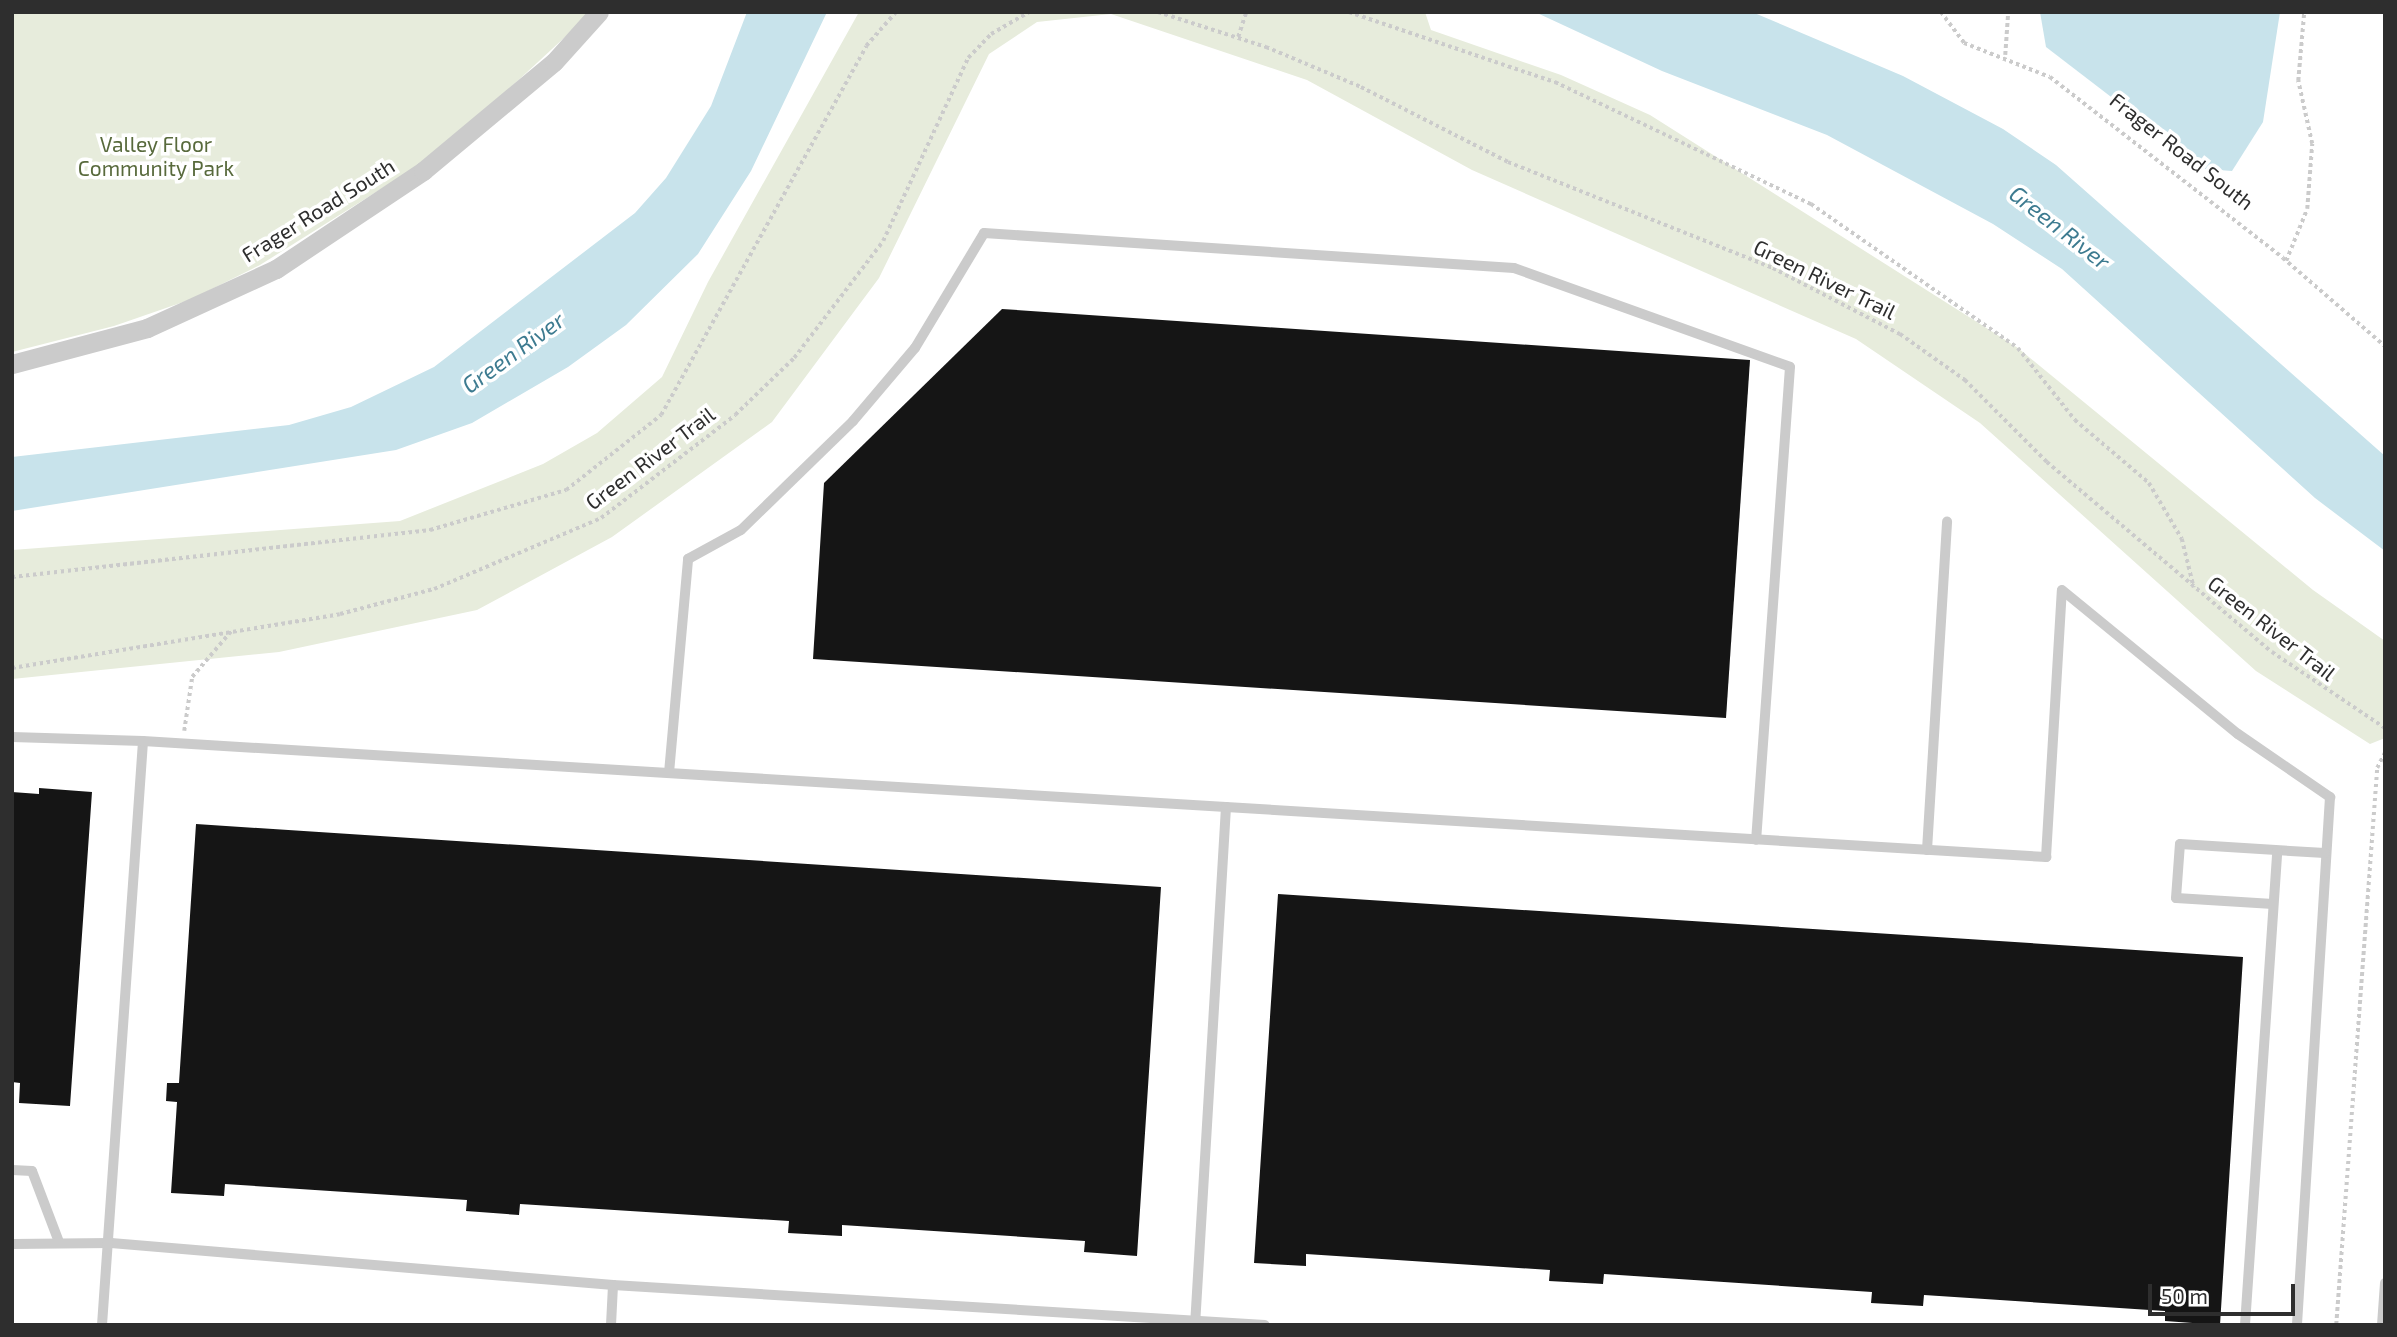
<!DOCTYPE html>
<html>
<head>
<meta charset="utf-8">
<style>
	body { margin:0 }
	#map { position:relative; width:2397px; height:1337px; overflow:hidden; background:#fff; font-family:"Exo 2",sans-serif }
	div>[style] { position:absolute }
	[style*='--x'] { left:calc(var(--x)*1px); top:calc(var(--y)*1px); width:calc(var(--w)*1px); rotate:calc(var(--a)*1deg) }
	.green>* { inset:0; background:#e7ecdc }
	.water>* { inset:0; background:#c8e3eb }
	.building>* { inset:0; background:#151515 }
	.path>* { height:3.5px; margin-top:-1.75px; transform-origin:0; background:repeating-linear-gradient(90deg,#cbcbcb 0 3.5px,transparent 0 7px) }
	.lane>* { height:10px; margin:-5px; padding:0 5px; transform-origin:5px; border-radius:5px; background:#cbcbcb }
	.street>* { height:19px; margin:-9.5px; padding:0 9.5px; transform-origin:9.5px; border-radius:9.5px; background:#cbcbcb }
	span { translate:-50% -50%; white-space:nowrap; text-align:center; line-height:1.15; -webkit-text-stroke:7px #fff; paint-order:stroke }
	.park-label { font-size:21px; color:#586a3c }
	.street-label { font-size:21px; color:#2e2e2e }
	.water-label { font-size:23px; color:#3d7b90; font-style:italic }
	.frame { position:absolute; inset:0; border:14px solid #2e2e2e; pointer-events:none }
	.scale { position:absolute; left:2148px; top:1284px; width:147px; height:32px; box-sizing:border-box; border:4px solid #2e2e2e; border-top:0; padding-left:9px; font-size:21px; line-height:24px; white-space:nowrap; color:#2e2e2e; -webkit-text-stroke:5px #fff; paint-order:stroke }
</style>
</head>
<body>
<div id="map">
	<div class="green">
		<div style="clip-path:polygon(12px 12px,592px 12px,443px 150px,260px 265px,192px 299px,114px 326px,12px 352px)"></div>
		<div style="clip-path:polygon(859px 12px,1425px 12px,1431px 30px,1561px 75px,1650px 115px,2018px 348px,2313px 590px,2385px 641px,2385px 738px,2370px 744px,2256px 671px,1980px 423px,1856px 339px,1472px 170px,1307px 80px,1111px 14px,1037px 22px,989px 54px,879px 278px,772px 422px,612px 537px,477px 610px,279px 652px,12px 679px,12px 550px,400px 521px,543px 464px,597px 433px,662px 377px,708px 282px)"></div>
	</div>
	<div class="water">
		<div style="clip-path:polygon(747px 12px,827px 12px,751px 171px,698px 254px,626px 325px,568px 367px,472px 423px,396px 450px,12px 511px,12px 457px,289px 425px,351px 407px,434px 367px,635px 213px,666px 178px,711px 106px)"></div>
		<div style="clip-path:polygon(1535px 12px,1752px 12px,1903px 76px,2003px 129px,2056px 165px,2385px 456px,2385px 551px,2315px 498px,2062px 269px,1993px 224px,1827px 135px,1662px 71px)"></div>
		<div style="clip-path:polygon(2040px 12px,2280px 12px,2263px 122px,2232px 171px,2205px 169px,2046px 47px)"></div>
	</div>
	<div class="building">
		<div style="clip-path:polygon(1002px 309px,1750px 360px,1726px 718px,813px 659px,824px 483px)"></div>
		<div style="clip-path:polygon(39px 788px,92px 792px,70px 1106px,19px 1103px,20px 1083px,12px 1082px,12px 792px,39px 794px)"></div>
		<div style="clip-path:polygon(196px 824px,1161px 887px,1137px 1256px,1084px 1252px,1085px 1241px,842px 1225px,842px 1236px,788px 1233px,789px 1221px,520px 1204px,519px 1215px,466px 1211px,467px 1200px,225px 1184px,224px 1196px,171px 1193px,177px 1102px,166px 1101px,167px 1083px,179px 1083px)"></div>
		<div style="clip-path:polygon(1278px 894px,2243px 957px,2220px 1325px,2165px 1321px,2165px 1311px,1924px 1295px,1923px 1306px,1871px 1303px,1872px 1292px,1604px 1274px,1603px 1284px,1549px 1281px,1550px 1270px,1306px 1254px,1306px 1266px,1254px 1263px)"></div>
	</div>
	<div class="path">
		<div style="--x:1158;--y:12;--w:114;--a:18"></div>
		<div style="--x:1266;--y:47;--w:103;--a:22.8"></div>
		<div style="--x:1361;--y:87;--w:165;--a:27"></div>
		<div style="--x:1508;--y:162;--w:285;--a:21.8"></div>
		<div style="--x:1773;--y:268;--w:143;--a:27.5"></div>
		<div style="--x:1900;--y:334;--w:80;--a:35.3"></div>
		<div style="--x:1965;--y:380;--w:116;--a:45"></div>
		<div style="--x:2047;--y:462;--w:294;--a:40.2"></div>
		<div style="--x:2272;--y:652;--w:136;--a:33.9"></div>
		<div style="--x:1349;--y:12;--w:218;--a:18.8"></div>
		<div style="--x:1555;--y:82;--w:284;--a:25.5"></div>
		<div style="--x:1811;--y:204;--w:252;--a:34.8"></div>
		<div style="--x:2018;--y:348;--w:92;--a:51.6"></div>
		<div style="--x:2075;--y:420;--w:97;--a:40.4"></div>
		<div style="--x:2149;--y:483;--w:65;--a:59.5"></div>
		<div style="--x:2182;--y:539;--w:50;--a:76.2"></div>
		<div style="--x:1941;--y:12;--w:39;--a:53"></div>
		<div style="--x:1964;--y:43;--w:92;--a:21.6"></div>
		<div style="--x:2050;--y:77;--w:295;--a:37.8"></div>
		<div style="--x:2283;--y:258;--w:135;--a:40.8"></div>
		<div style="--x:1238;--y:37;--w:26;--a:-72"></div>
		<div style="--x:2005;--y:55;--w:43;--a:-86"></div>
		<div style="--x:2286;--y:261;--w:56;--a:-68"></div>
		<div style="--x:2307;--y:209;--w:65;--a:-85.6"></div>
		<div style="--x:2312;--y:144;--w:65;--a:-102.5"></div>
		<div style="--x:2298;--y:81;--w:69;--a:-85"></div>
		<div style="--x:12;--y:577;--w:421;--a:-6.4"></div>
		<div style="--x:430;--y:530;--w:142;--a:-16.4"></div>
		<div style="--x:566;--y:490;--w:121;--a:-38.3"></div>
		<div style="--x:661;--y:415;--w:422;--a:-60.9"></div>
		<div style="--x:866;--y:46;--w:45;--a:-48.6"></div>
		<div style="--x:12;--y:668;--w:332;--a:-9.3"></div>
		<div style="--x:340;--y:614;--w:97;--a:-14.9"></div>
		<div style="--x:434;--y:589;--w:181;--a:-23"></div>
		<div style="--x:601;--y:518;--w:169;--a:-37.5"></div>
		<div style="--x:735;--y:415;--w:82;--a:-44"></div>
		<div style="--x:794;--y:358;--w:147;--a:-52.7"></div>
		<div style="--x:883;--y:241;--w:202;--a:-65.1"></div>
		<div style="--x:968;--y:58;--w:33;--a:-46"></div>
		<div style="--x:991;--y:34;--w:44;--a:-30.1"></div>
		<div style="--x:184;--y:731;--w:55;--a:-81.6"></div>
		<div style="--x:192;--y:677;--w:63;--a:-49.5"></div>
		<div style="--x:2336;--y:1325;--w:559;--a:-85.79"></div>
		<div style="--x:2377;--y:768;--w:18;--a:-63"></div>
	</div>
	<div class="lane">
		<div style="--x:12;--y:737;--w:131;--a:1.7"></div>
		<div style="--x:669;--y:773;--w:215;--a:-84.9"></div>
		<div style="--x:688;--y:559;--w:60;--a:-28.7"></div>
		<div style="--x:741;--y:530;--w:156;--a:-44.2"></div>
		<div style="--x:853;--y:421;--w:96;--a:-49.7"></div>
		<div style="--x:915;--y:348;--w:134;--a:-59"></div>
		<div style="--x:984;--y:233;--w:531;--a:3.78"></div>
		<div style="--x:1514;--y:268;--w:293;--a:19.7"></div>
		<div style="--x:1790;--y:367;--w:474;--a:94.1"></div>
		<div style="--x:1226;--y:807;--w:822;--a:3.49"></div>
		<div style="--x:2046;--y:857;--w:267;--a:-86.6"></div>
		<div style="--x:2062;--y:590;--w:227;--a:39.3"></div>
		<div style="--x:2238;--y:734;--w:112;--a:34.4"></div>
		<div style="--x:2330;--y:797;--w:529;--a:93.58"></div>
		<div style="--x:1927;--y:850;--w:329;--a:-86.5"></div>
		<div style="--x:2273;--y:904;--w:97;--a:-176.5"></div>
		<div style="--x:2176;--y:898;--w:54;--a:-85.8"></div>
		<div style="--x:2180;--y:844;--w:145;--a:3.6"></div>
		<div style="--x:12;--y:1170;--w:20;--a:3"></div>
		<div style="--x:32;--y:1171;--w:76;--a:69.2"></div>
		<div style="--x:12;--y:1244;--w:99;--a:-0.6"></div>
		<div style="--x:111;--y:1243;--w:504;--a:4.78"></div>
		<div style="--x:613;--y:1285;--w:653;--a:3.51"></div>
		<div style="--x:102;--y:1325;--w:585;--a:-85.98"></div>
		<div style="--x:143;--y:741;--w:1085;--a:3.49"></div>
		<div style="--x:1226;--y:807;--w:519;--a:93.42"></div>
		<div style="--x:611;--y:1325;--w:40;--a:-87.1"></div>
		<div style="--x:2245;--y:1325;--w:475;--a:-86.1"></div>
		<div style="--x:2382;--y:1325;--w:42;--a:-85.9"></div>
	</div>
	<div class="street">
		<div style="--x:12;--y:364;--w:140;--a:-14.9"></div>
		<div style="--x:147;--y:328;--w:142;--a:-24.6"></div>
		<div style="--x:276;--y:269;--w:177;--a:-33.7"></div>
		<div style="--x:423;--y:171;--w:170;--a:-39.8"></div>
		<div style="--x:554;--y:62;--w:67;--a:-48"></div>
	</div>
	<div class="park-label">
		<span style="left:156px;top:156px">Valley Floor<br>Community Park</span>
	</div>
	<div class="street-label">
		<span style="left:2182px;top:151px;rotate:38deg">Frager Road South</span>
		<span style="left:318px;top:210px;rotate:-32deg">Frager Road South</span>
		<span style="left:1825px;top:279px;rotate:26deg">Green River Trail</span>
		<span style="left:650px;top:458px;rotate:-37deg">Green River Trail</span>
		<span style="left:2272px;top:628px;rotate:38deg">Green River Trail</span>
	</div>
	<div class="water-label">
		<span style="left:2060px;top:227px;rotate:38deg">Green River</span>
		<span style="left:513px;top:352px;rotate:-36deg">Green River</span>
	</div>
	<div class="frame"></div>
	<div class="scale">50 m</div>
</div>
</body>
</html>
